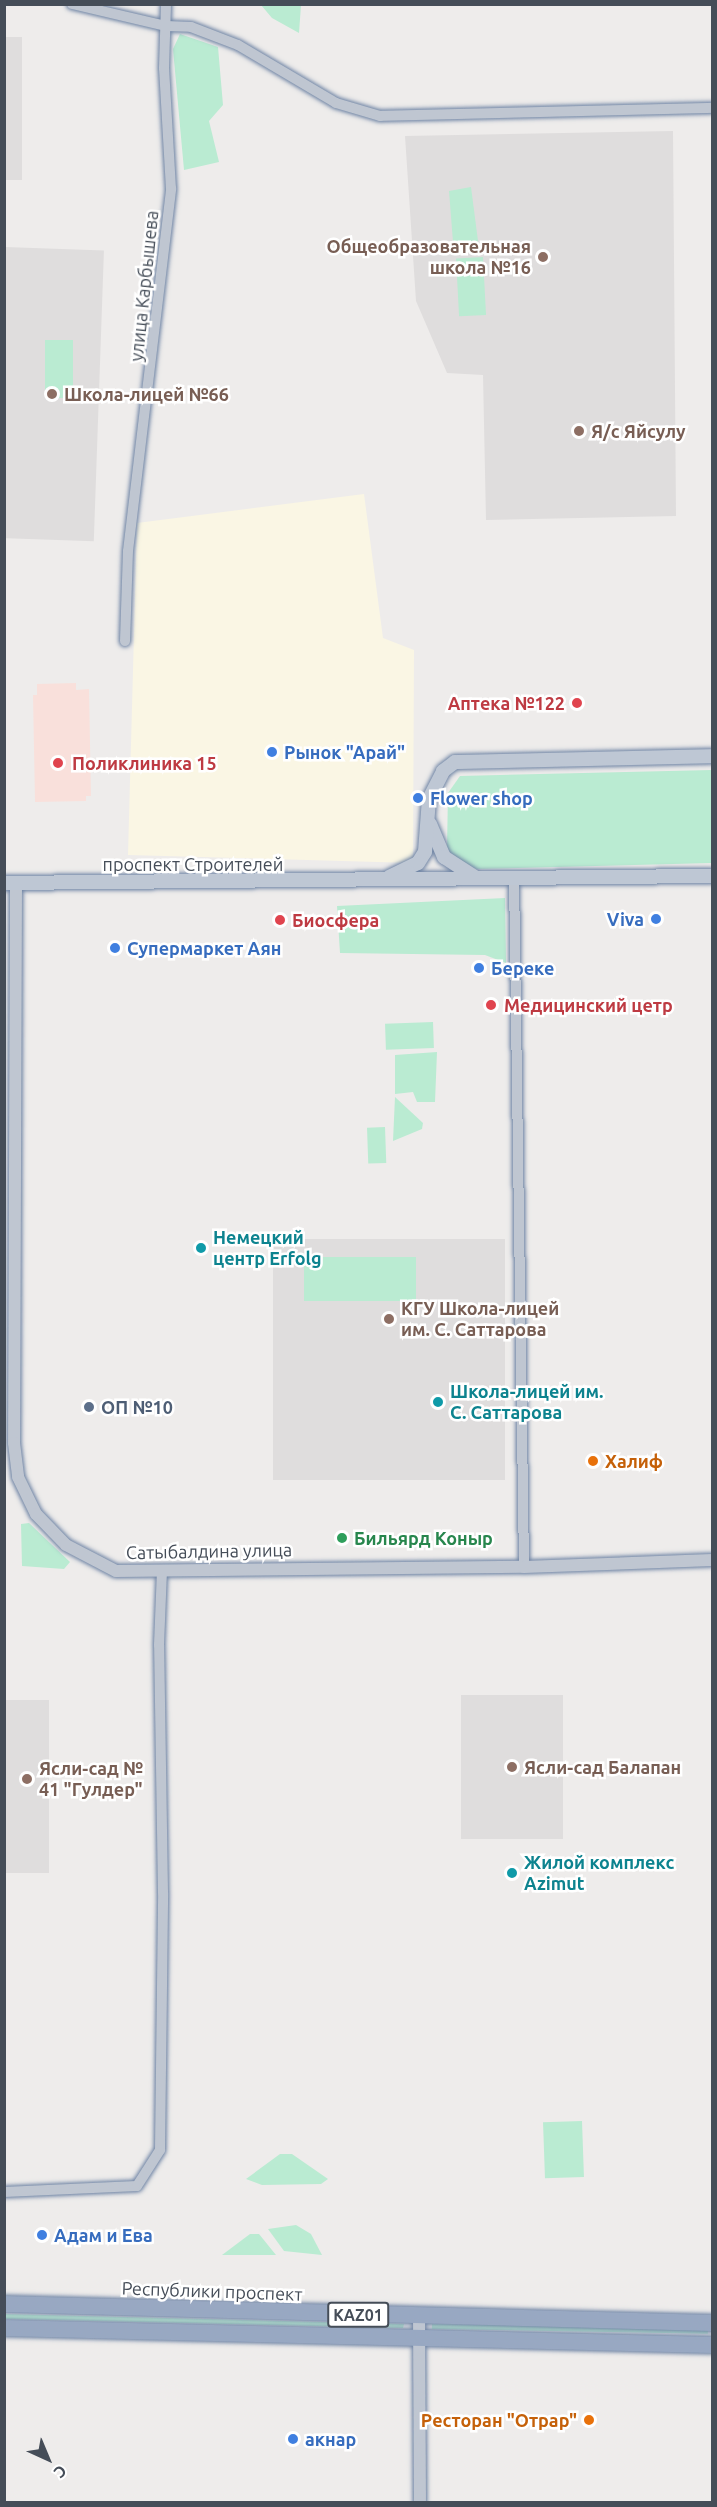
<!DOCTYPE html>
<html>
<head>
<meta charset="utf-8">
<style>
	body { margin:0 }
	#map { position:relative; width:717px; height:2507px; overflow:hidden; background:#eeeceb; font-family:Ubuntu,sans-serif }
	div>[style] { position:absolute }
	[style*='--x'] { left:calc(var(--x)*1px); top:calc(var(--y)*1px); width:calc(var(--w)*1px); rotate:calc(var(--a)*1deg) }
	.commercial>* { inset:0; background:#faf6e4 }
	.education>* { inset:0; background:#dfdddd; transform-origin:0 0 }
	.medical>* { inset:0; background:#f9e0db }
	.green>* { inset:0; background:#baebd2; transform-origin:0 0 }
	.roads { filter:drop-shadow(0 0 2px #7085a5) drop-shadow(0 0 2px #7085a5) }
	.minor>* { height:10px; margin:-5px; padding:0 5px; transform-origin:5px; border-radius:5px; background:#bfc6d1 }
	.tertiary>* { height:12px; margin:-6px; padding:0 6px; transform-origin:6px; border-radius:6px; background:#bfc6d1 }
	.secondary>* { height:14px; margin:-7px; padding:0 7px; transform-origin:7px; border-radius:7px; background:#bec7d4 }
	.trunk>* { height:16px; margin:-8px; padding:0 8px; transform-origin:8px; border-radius:8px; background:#98a8c2 }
	.dots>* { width:16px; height:16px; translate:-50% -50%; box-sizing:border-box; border:3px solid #fff; border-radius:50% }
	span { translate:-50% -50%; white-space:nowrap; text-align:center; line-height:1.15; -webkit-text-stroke:5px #fff; paint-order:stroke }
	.shield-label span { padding:2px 4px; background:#fff; border:2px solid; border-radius:4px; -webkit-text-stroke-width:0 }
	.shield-label { font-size:16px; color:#454d58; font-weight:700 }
	.education-label { font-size:18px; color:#785e54; font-weight:700 }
	.right { translate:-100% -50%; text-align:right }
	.left { translate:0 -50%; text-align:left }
	.street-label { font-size:18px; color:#454d58 }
	.health-label { font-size:18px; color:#be3a42; font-weight:700 }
	.shop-label { font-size:18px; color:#366cbe; font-weight:700 }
	.culture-label { font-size:18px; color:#0d838f; font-weight:700 }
	.service-label { font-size:18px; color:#4e5e75; font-weight:700 }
	.food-label { font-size:18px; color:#c56008; font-weight:700 }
	.leisure-label { font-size:18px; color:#27864d; font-weight:700 }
	.frame { position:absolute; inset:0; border:6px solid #454d58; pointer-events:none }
	.north { position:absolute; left:18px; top:2429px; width:60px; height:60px; -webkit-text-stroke:4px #fff; paint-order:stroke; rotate:136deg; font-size:16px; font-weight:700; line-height:24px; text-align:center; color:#454d58 }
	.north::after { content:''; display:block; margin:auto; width:21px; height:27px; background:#454d58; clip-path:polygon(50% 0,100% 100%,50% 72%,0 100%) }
</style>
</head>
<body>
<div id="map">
	<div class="commercial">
		<div style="clip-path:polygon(364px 494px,383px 638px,414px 650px,413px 863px,128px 855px,137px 523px)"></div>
	</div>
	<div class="education">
		<div style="left:5px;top:37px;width:17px;height:143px"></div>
		<div style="clip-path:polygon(673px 131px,676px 516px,486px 520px,483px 375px,447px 373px,416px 301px,405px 136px)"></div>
		<div style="left:5px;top:247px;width:99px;height:291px;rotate:2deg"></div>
		<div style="left:505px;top:1239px;width:241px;height:232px;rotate:90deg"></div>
		<div style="left:563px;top:1695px;width:144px;height:102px;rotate:90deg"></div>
		<div style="left:5px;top:1700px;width:44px;height:173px"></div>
	</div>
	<div class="medical">
		<div style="clip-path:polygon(76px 683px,76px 690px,89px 689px,91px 796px,86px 796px,86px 801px,35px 802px,33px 695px,37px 695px,37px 684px)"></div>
	</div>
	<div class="green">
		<div style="clip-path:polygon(261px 5px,301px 5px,299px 33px,272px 18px)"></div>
		<div style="clip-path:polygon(180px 34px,218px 47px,223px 105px,209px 121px,219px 162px,184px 170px,173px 49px)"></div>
		<div style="clip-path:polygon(471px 187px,478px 241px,474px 249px,464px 251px,453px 242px,449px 191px)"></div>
		<div style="left:483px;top:257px;width:58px;height:27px;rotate:87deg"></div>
		<div style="left:45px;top:340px;width:28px;height:58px"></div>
		<div style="clip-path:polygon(712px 770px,712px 863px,477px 869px,458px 862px,447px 848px,448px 793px,460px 776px)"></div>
		<div style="clip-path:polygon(505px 898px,506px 963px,485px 955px,340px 953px,337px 906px)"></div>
		<div style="left:433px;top:1022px;width:26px;height:48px;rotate:88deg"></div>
		<div style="clip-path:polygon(437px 1052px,435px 1102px,417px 1102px,413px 1092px,395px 1094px,395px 1055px)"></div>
		<div style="clip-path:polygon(395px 1097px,423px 1123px,422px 1129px,393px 1141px)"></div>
		<div style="left:385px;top:1127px;width:36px;height:18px;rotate:88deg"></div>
		<div style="left:416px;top:1257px;width:44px;height:112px;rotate:90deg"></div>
		<div style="clip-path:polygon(29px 1523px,70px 1562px,64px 1569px,22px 1566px,21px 1524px)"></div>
		<div style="left:582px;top:2121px;width:56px;height:39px;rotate:88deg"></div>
		<div style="clip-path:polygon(280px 2154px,292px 2154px,328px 2179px,321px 2184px,262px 2185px,246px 2179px)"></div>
		<div style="clip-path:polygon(296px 2225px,311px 2234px,322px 2255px,284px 2251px,268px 2229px)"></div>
		<div style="clip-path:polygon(250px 2234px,259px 2234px,276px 2255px,222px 2255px)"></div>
		<div style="clip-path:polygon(5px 2314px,404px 2324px,403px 2328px,5px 2319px)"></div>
		<div style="left:432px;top:2324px;width:276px;height:5px;rotate:1deg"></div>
	</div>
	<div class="roads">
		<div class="minor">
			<div style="--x:72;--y:4;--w:97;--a:13.2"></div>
			<div style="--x:166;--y:26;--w:25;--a:2"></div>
			<div style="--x:191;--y:27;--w:50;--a:21"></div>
			<div style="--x:238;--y:45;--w:114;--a:30.6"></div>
			<div style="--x:336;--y:103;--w:46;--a:16.5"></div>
			<div style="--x:380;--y:116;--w:332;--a:-1.4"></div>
			<div style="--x:125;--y:641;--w:90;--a:-88.1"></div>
			<div style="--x:128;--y:551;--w:365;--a:-83.2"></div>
			<div style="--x:171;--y:189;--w:121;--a:-93.3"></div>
			<div style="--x:164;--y:68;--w:64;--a:-88.2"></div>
			<div style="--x:514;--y:876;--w:691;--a:89.17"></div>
			<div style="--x:4;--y:2192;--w:133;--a:-2.6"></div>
			<div style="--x:137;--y:2186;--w:43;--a:-57.4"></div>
			<div style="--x:160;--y:2150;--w:257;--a:-89.3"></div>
			<div style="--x:163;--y:1893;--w:248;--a:-90.9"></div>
			<div style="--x:159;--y:1645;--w:75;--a:-87.7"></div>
		</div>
		<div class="tertiary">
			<div style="--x:16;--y:883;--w:560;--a:90.2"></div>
			<div style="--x:14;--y:1443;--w:34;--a:83"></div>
			<div style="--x:18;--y:1477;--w:41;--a:64.1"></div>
			<div style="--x:36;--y:1514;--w:43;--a:45.9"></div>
			<div style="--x:66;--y:1545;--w:56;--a:27.5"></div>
			<div style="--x:116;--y:1571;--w:408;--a:-0.6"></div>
			<div style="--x:524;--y:1567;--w:188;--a:-2.1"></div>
			<div style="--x:419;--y:2316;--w:186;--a:89.7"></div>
		</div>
		<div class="secondary">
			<div style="--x:430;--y:824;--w:36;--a:67"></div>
			<div style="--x:444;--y:857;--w:37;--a:33"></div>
			<div style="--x:389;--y:877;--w:32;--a:-26"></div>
			<div style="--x:418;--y:863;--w:13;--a:-58"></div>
			<div style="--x:425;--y:852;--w:53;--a:-85.7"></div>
			<div style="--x:429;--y:799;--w:31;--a:-63"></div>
			<div style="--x:443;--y:771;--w:15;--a:-37"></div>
			<div style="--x:455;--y:762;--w:257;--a:-1.3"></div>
			<div style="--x:4;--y:883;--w:708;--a:-0.57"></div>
		</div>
		<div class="trunk">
			<div style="--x:4;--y:2304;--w:708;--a:1.54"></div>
			<div style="--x:4;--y:2328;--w:708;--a:1.38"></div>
		</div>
	</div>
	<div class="dots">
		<div style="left:543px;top:257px;background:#8d6e63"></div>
		<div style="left:52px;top:394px;background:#8d6e63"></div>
		<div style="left:579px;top:431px;background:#8d6e63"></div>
		<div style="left:577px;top:703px;background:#e0444e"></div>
		<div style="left:272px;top:752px;background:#3f7fe0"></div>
		<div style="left:58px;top:763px;background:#e0444e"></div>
		<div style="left:418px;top:798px;background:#3f7fe0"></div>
		<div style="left:656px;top:919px;background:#3f7fe0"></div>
		<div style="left:280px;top:920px;background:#e0444e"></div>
		<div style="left:115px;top:948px;background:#3f7fe0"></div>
		<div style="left:479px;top:968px;background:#3f7fe0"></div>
		<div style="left:491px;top:1005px;background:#e0444e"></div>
		<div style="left:201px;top:1248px;background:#0f9aa8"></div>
		<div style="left:389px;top:1319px;background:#8d6e63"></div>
		<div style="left:438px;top:1402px;background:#0f9aa8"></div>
		<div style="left:89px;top:1407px;background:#5c6f8a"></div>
		<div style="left:593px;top:1461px;background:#e8710a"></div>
		<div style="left:342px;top:1538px;background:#2e9e5b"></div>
		<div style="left:512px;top:1767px;background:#8d6e63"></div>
		<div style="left:27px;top:1779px;background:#8d6e63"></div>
		<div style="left:512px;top:1873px;background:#0f9aa8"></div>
		<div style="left:42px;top:2235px;background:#3f7fe0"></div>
		<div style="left:589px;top:2420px;background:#e8710a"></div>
		<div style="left:293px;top:2439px;background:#3f7fe0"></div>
	</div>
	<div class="shield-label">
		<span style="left:358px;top:2315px">KАZ01</span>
	</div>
	<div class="education-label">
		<span class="right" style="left:531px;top:257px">Общеобразовательная<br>школа №16</span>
		<span class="left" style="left:64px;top:394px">Школа-лицей №66</span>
		<span class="left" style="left:591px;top:431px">Я/c Яйсулу</span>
		<span class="left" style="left:401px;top:1319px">КГУ Школа-лицей<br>им. С. Саттарова</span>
		<span class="left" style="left:524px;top:1767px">Ясли-сад Балапан</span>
		<span class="left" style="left:39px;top:1779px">Ясли-сад №<br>41 "Гулдер"</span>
	</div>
	<div class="street-label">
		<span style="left:144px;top:286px;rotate:-84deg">улица Карбышева</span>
		<span style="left:193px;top:864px">проспект Строителей</span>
		<span style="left:209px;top:1551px;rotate:-1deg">Сатыбалдина улица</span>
		<span style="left:212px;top:2291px;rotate:2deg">Республики проспект</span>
	</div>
	<div class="health-label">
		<span class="right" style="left:565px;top:703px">Аптека №122</span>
		<span class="left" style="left:72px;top:763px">Поликлиника 15</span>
		<span class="left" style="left:292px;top:920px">Биосфера</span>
		<span class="left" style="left:504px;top:1005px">Медицинский цетр</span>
	</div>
	<div class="shop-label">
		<span class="left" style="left:284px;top:752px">Рынок "Арай"</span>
		<span class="left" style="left:430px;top:798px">Flower shop</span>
		<span class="right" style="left:644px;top:919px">Viva</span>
		<span class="left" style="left:127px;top:948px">Супермаркет Аян</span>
		<span class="left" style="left:491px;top:968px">Береке</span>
		<span class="left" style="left:54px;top:2235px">Адам и Ева</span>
		<span class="left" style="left:305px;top:2439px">акнар</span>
	</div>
	<div class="culture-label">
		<span class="left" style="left:213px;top:1248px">Немецкий<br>центр Erfolg</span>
		<span class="left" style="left:450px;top:1402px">Школа-лицей им.<br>С. Саттарова</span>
		<span class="left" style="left:524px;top:1873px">Жилой комплекс<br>Azimut</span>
	</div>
	<div class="service-label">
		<span class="left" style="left:101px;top:1407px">ОП №10</span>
	</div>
	<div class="food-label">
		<span class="left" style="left:605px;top:1461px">Халиф</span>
		<span class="right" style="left:577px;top:2420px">Ресторан "Отрар"</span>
	</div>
	<div class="leisure-label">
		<span class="left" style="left:354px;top:1538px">Бильярд Коныр</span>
	</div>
	<div class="frame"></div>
	<div class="north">С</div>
</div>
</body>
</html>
